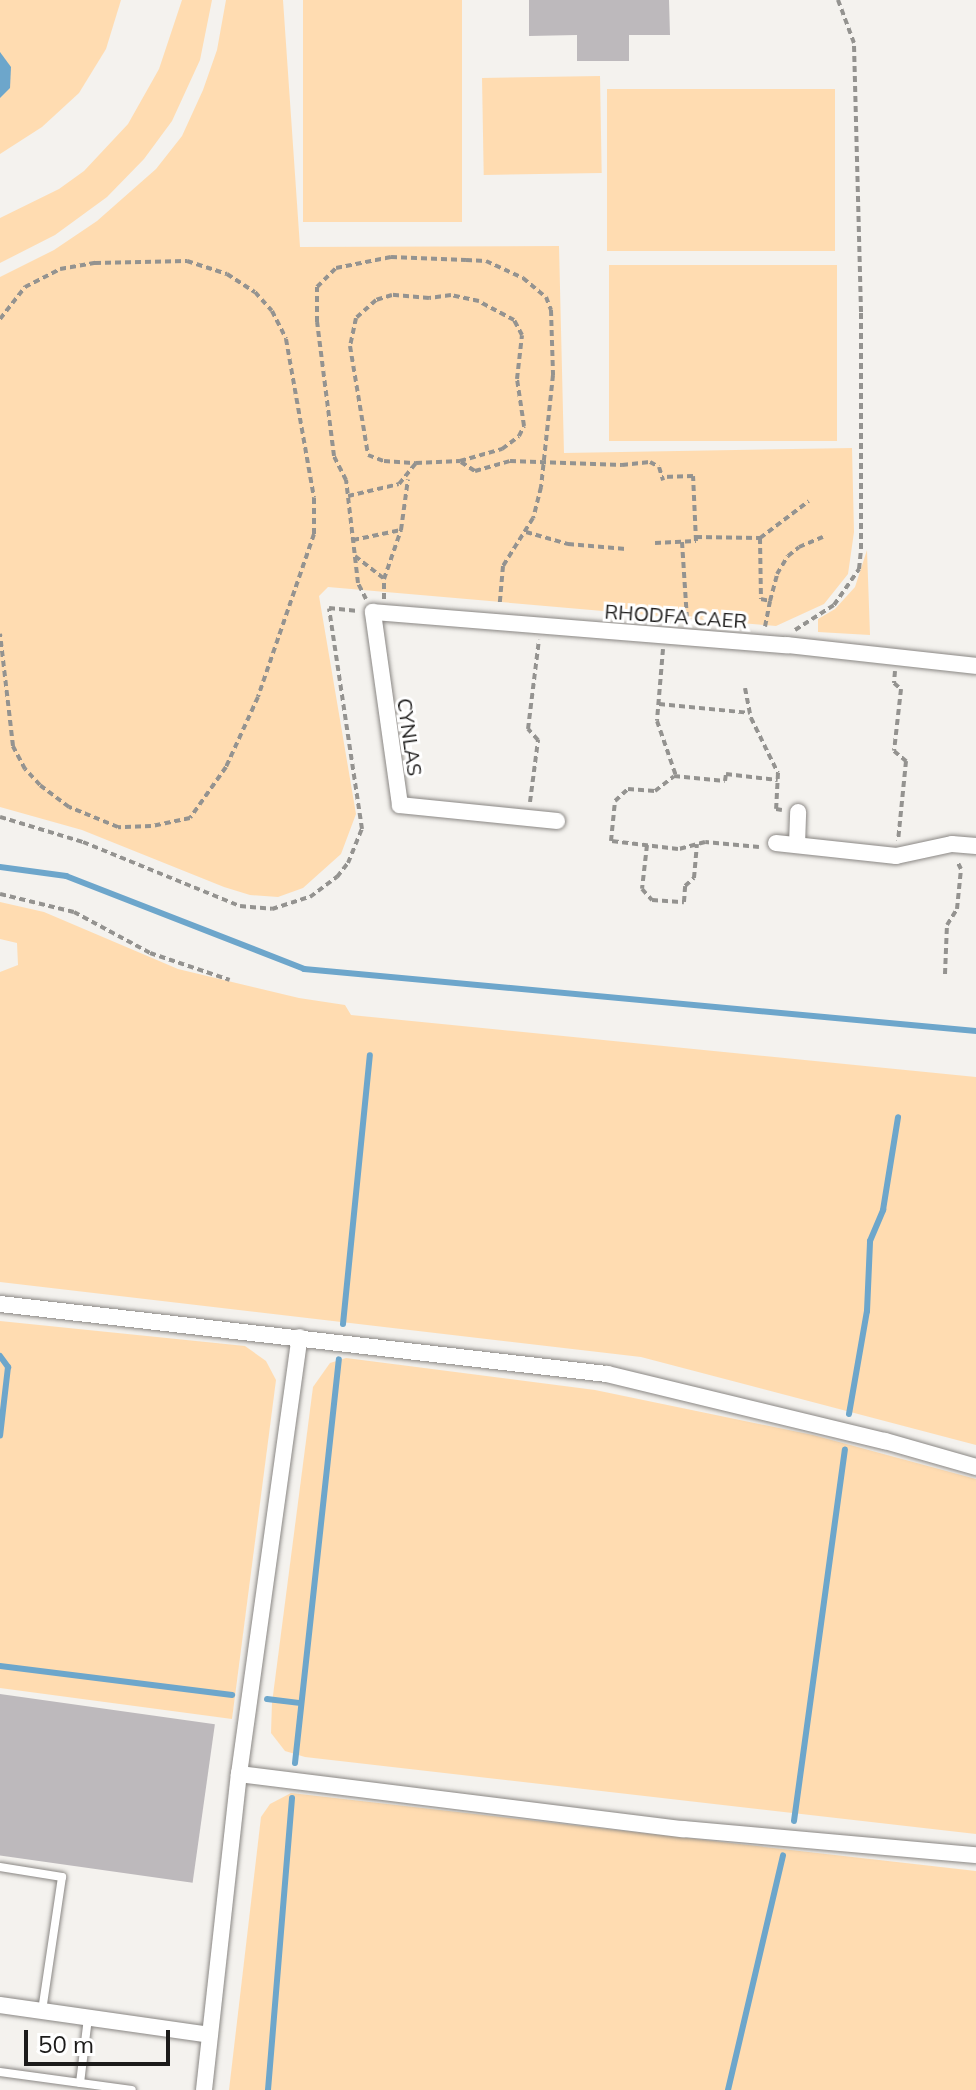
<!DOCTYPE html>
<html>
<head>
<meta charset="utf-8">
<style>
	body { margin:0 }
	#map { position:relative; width:976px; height:2090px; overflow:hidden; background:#f4f2ee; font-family:Mulish,sans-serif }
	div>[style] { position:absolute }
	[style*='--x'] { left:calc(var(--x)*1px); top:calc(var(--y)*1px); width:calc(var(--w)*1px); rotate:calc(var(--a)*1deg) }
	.green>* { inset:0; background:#ffdcb1; transform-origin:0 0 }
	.water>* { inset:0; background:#6da6cb }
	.stream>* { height:6px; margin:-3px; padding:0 3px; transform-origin:3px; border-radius:3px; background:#6da6cb }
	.building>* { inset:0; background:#bdb9bc; transform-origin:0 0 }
	.path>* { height:4px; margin-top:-2px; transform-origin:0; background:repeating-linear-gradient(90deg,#949390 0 6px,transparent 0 10px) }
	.roads { filter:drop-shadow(0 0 2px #8a8784) drop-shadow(0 0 2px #8a8784) }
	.service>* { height:8px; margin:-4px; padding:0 4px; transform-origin:4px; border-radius:4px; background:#fff }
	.minor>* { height:16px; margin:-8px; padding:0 8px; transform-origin:8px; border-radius:8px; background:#fff }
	span { translate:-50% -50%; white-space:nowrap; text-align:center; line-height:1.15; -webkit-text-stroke:6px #fff; paint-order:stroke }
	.street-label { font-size:20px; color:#1c1b1a }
	.scale { position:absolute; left:24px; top:2030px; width:146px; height:36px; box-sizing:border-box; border:4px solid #1c1b1a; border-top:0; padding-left:10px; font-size:24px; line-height:28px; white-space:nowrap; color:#1c1b1a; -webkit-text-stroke:6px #fff; paint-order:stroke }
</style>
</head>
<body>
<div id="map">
	<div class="green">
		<div style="clip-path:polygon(0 0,121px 0,106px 49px,79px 93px,42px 127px,0 154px)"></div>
		<div style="clip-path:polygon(182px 0,212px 0,200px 60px,172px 121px,144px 159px,107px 197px,55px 235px,0 263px,0 218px,59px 189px,84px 171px,128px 124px,159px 69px)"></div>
		<div style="clip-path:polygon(226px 0,283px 0,300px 247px,559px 246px,564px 453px,852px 448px,854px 532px,848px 574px,824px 604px,776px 626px,328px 587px,319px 596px,356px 814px,341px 854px,303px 888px,278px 897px,250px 895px,224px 887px,82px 830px,0 807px,0 277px,54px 250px,97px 221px,156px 169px,182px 136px,203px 90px,217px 50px)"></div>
		<div style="left:303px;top:0;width:159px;height:222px"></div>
		<div style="left:600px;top:76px;width:97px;height:118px;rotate:89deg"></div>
		<div style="left:607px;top:89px;width:228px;height:162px"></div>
		<div style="left:609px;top:265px;width:228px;height:176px"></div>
		<div style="clip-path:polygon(867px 550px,870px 635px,818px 632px,818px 619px,835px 609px,855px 587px)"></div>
		<div style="clip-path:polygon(0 902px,44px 912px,178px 969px,299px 998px,345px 1005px,351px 1015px,976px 1077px,976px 1445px,641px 1357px,0 1282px,0 972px,18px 965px,17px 943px,0 939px)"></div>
		<div style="clip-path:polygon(0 1321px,245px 1346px,266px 1361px,276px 1380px,232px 1719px,0 1688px)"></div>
		<div style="clip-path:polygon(346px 1358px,595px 1390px,813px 1435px,976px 1479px,976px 1834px,305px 1757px,285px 1751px,271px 1733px,272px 1703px,313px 1387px,330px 1363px)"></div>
		<div style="clip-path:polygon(291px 1793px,976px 1871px,976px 2090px,229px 2090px,261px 1817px,270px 1804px)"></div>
	</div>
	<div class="water">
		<div style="clip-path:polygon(0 52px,11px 67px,10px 88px,0 98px)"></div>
	</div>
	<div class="stream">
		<div style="--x:0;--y:867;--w:67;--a:7.8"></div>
		<div style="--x:66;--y:876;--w:256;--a:21.3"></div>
		<div style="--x:304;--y:969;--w:675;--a:5.27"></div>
		<div style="--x:343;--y:1324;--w:270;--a:-84.3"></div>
		<div style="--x:0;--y:1356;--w:14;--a:54"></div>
		<div style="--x:8;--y:1367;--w:69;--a:96.6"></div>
		<div style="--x:849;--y:1414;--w:105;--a:-80.1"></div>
		<div style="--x:867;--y:1311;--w:70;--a:-87.5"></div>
		<div style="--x:870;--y:1241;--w:34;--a:-67"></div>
		<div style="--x:883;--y:1210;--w:94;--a:-80.8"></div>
		<div style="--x:0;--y:1666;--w:234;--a:7.1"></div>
		<div style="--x:267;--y:1699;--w:34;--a:7"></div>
		<div style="--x:295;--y:1763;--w:406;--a:-83.8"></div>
		<div style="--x:794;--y:1821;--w:375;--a:-82.2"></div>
		<div style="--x:268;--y:2090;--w:293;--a:-85.3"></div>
		<div style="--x:728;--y:2090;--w:241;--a:-76.8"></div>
	</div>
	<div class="building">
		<div style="clip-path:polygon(529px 0,669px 0,670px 35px,629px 35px,629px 61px,577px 61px,577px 35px,529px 36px)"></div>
		<div style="left:0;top:1694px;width:217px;height:160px;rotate:8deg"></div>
	</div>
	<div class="path">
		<div style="--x:0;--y:319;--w:41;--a:-52"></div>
		<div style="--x:25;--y:287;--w:39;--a:-27"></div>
		<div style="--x:60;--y:269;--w:36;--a:-10"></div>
		<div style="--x:95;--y:263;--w:92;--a:-1.2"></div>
		<div style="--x:187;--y:261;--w:42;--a:18"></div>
		<div style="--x:227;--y:274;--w:33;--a:33"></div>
		<div style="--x:255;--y:292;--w:25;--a:48"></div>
		<div style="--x:272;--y:311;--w:31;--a:63"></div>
		<div style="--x:286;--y:339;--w:161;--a:80"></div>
		<div style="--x:314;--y:498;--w:36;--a:90"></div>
		<div style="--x:314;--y:534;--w:172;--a:109"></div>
		<div style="--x:258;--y:697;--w:77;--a:114.6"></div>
		<div style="--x:226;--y:767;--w:62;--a:125.2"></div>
		<div style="--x:190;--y:818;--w:40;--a:168"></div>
		<div style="--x:151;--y:826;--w:33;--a:178"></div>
		<div style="--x:118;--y:827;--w:53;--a:-157.8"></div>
		<div style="--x:69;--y:807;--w:36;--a:-143"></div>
		<div style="--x:40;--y:785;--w:22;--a:-133"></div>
		<div style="--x:25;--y:769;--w:26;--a:-118"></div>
		<div style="--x:13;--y:746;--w:113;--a:-96.6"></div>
		<div style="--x:461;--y:462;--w:17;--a:33"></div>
		<div style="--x:475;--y:471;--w:36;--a:-16"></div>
		<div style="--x:510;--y:461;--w:112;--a:2"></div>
		<div style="--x:622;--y:465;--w:28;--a:-6"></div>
		<div style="--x:650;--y:462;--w:10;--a:29"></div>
		<div style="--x:659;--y:467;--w:14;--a:73"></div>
		<div style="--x:348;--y:496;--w:52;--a:-13.2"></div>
		<div style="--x:399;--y:484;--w:27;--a:-51"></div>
		<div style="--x:416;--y:463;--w:44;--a:-2.6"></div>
		<div style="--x:460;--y:461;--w:44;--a:-15.9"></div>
		<div style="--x:502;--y:449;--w:21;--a:-37"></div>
		<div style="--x:519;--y:436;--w:11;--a:-63"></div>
		<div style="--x:524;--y:426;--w:48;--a:-98.5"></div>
		<div style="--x:517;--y:379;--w:44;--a:-83.5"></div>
		<div style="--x:522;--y:335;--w:17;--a:-118"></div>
		<div style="--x:514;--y:320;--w:40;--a:-152"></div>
		<div style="--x:479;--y:301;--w:29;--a:-168"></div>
		<div style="--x:451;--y:295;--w:22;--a:172"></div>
		<div style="--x:429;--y:298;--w:37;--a:-175"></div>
		<div style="--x:392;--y:295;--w:17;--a:163"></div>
		<div style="--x:376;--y:300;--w:27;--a:138"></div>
		<div style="--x:356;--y:318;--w:29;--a:102"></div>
		<div style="--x:350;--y:346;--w:110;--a:80.6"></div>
		<div style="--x:368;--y:455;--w:17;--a:21"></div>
		<div style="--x:384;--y:461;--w:32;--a:4"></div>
		<div style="--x:526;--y:532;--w:44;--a:15.9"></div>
		<div style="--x:568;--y:544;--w:58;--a:4.9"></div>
		<div style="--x:696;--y:537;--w:64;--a:0.9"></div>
		<div style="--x:760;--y:538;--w:61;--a:89.1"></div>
		<div style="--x:761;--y:599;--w:9;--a:13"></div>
		<div style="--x:770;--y:601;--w:26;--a:101"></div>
		<div style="--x:760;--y:538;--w:61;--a:-37.1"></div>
		<div style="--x:353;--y:540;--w:49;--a:-11.8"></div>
		<div style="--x:682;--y:542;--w:77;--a:86.3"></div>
		<div style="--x:655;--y:543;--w:41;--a:-2.8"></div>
		<div style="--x:696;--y:541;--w:65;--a:-92.6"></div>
		<div style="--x:693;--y:476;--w:31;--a:178"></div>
		<div style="--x:355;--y:556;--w:37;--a:38"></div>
		<div style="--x:366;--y:599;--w:18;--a:-117"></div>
		<div style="--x:358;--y:583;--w:104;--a:-96.6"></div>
		<div style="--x:346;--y:480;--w:27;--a:-117"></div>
		<div style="--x:334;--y:456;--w:135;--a:-97.2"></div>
		<div style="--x:317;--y:322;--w:35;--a:-90"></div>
		<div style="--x:317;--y:287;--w:27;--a:-45"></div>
		<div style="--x:336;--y:268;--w:56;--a:-11.3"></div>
		<div style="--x:391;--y:257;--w:75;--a:2.3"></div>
		<div style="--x:466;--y:260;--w:20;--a:3"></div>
		<div style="--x:486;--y:261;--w:41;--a:24.7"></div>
		<div style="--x:523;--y:278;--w:30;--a:40"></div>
		<div style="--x:546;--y:297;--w:14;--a:69"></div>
		<div style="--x:551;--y:310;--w:65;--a:88.2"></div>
		<div style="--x:553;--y:375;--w:113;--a:96.1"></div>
		<div style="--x:541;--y:487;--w:32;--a:104"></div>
		<div style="--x:533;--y:518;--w:57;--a:122"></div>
		<div style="--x:503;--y:566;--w:38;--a:95"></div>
		<div style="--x:384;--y:599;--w:20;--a:-90"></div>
		<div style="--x:384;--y:579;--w:52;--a:-70.9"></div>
		<div style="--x:401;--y:530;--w:51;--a:-82.2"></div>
		<div style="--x:770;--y:601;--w:28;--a:-75"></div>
		<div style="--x:777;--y:574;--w:21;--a:-59"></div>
		<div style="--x:788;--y:556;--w:14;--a:-39"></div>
		<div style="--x:799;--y:547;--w:26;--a:-23"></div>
		<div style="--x:795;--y:630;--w:46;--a:-32.7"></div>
		<div style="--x:834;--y:605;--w:44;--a:-55.2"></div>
		<div style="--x:859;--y:569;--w:20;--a:-84"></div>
		<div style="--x:861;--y:549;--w:237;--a:-90"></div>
		<div style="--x:861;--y:312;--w:269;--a:-91.5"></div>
		<div style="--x:854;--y:43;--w:46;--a:-110.4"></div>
		<div style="--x:663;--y:649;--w:72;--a:94.8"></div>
		<div style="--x:657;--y:721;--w:58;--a:70.9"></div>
		<div style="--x:895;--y:671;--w:12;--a:95"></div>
		<div style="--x:894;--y:683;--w:9;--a:41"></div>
		<div style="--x:901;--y:689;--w:62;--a:96.4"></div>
		<div style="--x:894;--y:751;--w:16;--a:40"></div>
		<div style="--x:906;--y:761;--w:80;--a:95.7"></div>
		<div style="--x:745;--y:688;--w:31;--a:79"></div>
		<div style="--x:751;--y:718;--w:61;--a:63.9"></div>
		<div style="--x:778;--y:773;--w:36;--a:93"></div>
		<div style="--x:776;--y:809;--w:6;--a:9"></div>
		<div style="--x:659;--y:704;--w:91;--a:5.6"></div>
		<div style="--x:530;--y:802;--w:63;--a:-82.6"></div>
		<div style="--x:538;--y:740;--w:15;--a:-132"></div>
		<div style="--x:528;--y:729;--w:90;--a:-83"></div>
		<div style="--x:0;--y:817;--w:87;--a:16.8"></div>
		<div style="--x:83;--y:842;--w:170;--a:22.2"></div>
		<div style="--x:240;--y:906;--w:32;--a:5"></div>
		<div style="--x:272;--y:909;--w:40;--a:-18"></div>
		<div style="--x:310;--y:897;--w:34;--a:-37"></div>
		<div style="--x:337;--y:877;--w:18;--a:-52"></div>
		<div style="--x:348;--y:863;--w:37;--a:-68"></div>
		<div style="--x:362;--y:829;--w:223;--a:-98.5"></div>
		<div style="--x:329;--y:608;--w:29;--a:6"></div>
		<div style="--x:647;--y:845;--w:44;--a:96.5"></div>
		<div style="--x:642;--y:889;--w:15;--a:48"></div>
		<div style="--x:652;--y:900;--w:32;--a:4"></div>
		<div style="--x:684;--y:902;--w:16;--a:-86"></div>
		<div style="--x:685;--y:886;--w:12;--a:-42"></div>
		<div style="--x:694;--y:878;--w:34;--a:-85"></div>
		<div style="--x:759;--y:847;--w:54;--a:-174.7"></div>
		<div style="--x:705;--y:842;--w:28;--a:165"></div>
		<div style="--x:678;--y:849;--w:67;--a:-173.2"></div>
		<div style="--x:611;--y:841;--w:40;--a:-84.3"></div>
		<div style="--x:615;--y:801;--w:18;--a:-43"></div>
		<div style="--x:628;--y:789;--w:27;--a:4"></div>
		<div style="--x:655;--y:791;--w:24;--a:-38"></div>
		<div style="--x:674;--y:776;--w:51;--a:5.6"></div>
		<div style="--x:725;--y:781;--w:7;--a:-82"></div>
		<div style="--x:726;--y:774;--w:52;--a:6.6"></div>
		<div style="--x:0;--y:894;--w:76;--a:13.7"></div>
		<div style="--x:74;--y:912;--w:86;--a:28.3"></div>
		<div style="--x:150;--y:953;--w:84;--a:18.6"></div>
		<div style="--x:945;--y:974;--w:49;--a:-87.7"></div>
		<div style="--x:947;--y:925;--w:19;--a:-58"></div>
		<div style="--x:957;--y:909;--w:40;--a:-84.3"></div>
		<div style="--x:961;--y:869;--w:9;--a:-117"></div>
	</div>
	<div class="roads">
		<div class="service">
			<div style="--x:0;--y:1867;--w:63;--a:9.2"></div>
			<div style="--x:62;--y:1877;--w:135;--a:98.5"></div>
			<div style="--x:0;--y:2072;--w:133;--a:7.8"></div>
			<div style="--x:80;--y:2083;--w:65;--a:-83"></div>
		</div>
		<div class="minor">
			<div style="--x:557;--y:821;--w:158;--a:-174.2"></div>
			<div style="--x:400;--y:805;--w:195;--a:-98"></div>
			<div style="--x:373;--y:612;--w:415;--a:4.6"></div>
			<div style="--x:787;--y:645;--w:190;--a:6.3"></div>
			<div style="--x:776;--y:843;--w:121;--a:6.2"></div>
			<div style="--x:896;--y:856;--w:57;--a:-12.1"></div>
			<div style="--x:952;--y:844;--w:24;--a:5"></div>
			<div style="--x:797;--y:845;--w:33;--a:-88"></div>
			<div style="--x:0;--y:1304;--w:611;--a:6.58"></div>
			<div style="--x:607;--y:1374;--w:286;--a:13.6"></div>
			<div style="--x:885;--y:1441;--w:95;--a:15.9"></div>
			<div style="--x:239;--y:1774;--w:447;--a:7.1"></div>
			<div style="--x:683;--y:1829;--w:294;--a:5.1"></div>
			<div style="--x:0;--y:2005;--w:212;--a:8.1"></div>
			<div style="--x:204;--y:2090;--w:318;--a:-83.7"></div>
			<div style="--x:239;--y:1774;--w:441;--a:-82.1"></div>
		</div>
	</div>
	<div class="street-label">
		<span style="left:676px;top:616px;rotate:4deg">RHODFA CAER</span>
		<span style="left:410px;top:737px;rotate:82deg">CYNLAS</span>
	</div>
	<div class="scale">50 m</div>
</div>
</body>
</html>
